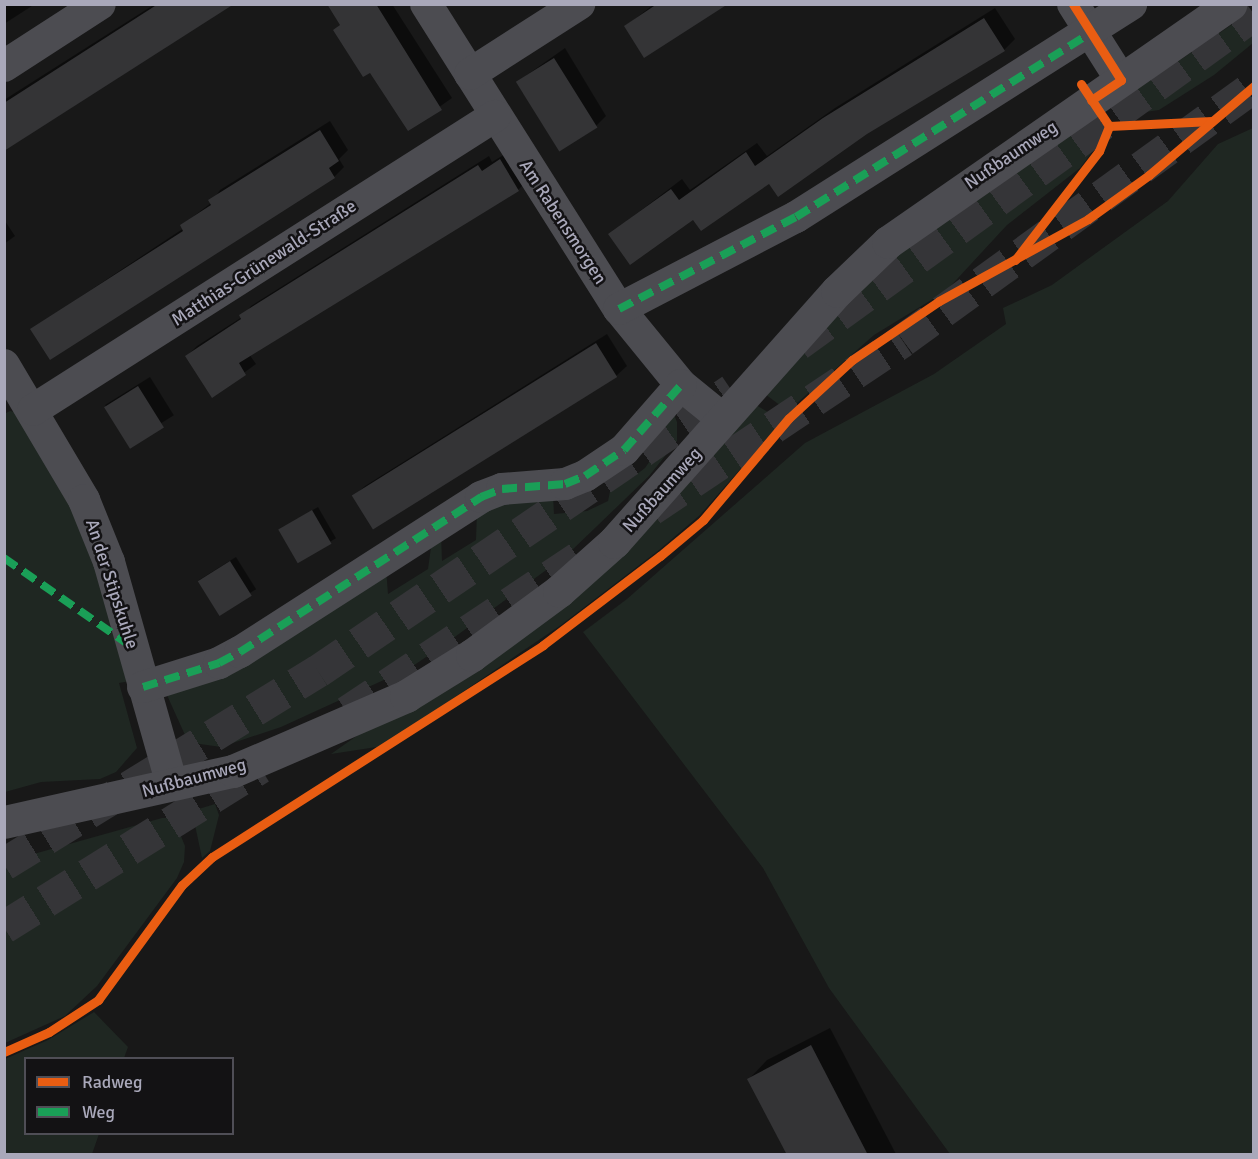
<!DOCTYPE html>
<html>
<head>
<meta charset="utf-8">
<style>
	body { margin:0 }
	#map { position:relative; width:1258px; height:1159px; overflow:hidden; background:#181818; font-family:Signika,sans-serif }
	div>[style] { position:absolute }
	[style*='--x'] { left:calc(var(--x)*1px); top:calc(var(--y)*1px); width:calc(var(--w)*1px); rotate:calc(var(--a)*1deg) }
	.green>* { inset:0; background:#1f2722 }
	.shadow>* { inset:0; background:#0007; transform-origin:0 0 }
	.building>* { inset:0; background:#343436; transform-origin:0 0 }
	.trunk-tunnel>* { height:33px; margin-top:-16.5px; transform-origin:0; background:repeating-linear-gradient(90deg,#353538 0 33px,transparent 0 49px) }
	.minor>* { height:32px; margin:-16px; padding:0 16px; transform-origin:16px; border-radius:16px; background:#4c4c51 }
	.tertiary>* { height:33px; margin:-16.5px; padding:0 16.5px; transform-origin:16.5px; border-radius:16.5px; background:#4c4c51 }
	.quiet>* { height:8px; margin-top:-4px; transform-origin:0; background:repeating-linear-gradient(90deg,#1a9f57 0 15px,transparent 0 23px) }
	.cycleway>* { height:9px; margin:-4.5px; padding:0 4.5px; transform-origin:4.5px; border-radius:4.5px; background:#e95d12 }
	span { translate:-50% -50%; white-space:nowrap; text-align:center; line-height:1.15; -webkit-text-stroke:5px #131214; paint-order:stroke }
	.street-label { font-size:18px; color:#a9a8ba }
	.frame { position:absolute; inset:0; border:6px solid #a9a8ba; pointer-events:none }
	.legend { position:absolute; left:24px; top:1057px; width:210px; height:78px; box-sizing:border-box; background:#131214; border:2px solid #4f4e56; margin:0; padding:8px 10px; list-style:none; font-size:18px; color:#a9a8ba }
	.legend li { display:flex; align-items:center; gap:12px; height:30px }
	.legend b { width:30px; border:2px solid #4f4e56 }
</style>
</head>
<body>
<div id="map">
	<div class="green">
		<div style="clip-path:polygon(1253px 10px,1253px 43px,1214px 75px,1159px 110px,1118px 116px,1113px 106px)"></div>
		<div style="clip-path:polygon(1094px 116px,1103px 128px,1095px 148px,1080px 168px,1007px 225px,946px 291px,874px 335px,797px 403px,781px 406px,765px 394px,844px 303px,892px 258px)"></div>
		<div style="clip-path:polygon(1253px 128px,1253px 1154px,950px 1154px,829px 988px,763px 868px,583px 632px,627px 599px,805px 443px,934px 374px,1006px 324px,1003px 308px,1052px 285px,1168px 201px,1218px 144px)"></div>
		<div style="clip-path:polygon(756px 405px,778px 418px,778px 426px,700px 515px,659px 550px,561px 625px,383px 746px,331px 754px,639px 537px)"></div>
		<div style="clip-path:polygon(671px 407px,677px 422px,677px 441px,649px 476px,568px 554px,448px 642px,410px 668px,281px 727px,221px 747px,193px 743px,185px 735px,166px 693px,386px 568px,388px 594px,428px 569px,432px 540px,441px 533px,442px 561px,476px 540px,477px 510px,500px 499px,553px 495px,554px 514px,587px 511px,608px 501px,615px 467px,627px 458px,632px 478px,645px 468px,658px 449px,657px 433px)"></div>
		<div style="clip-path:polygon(10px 411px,18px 413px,65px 488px,89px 543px,130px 681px,119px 683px,137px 748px,116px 772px,100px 779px,41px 782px,5px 792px,4px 414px)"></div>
		<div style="clip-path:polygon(215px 804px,219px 815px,210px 851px,202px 858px,192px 811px)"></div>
		<div style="clip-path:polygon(162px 818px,171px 818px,176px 824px,185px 846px,184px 862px,177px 878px,97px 986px,65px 1016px,5px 1043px,5px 862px)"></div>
		<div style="clip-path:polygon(94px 1012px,128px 1047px,124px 1058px,26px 1058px,26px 1134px,99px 1134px,92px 1154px,5px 1154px,5px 1059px,48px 1040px)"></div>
	</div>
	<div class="shadow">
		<div style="clip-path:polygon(4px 4px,35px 4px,4px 24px)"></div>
		<div style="clip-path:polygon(155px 4px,229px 4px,4px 149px,4px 100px)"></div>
		<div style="clip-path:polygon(329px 4px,392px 4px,452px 98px,408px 129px,371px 71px,335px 30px,341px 24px)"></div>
		<div style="clip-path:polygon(654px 4px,725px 4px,626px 26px)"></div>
		<div style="clip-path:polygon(995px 8px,1015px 39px,1004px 50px,866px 133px,694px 218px,610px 234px,682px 179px,690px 190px,757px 143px,767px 156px,835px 108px)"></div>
		<div style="clip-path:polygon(565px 48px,606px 116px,596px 126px,517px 82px)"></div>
		<div style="clip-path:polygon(330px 121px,348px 150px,339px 159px,344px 167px,334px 177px,32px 329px,184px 228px,182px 225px,211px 203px,220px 190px)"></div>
		<div style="clip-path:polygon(510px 151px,528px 180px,518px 190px,249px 354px,256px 364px,212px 396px,187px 356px,197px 346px,242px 317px,251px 306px,489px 156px,492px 162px)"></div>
		<div style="clip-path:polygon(5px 221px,15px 236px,4px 244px,4px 221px)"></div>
		<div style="clip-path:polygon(607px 334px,627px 366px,616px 376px,354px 496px,365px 486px)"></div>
		<div style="left:150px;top:377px;width:45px;height:53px;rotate:58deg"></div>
		<div style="left:318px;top:507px;width:36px;height:44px;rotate:60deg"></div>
		<div style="left:236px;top:557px;width:38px;height:44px;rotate:58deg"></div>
		<div style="clip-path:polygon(830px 1028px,896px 1154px,789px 1154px,749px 1079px,767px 1060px)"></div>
	</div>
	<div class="building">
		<div style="clip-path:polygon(158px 4px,234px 4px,4px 151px,4px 103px)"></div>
		<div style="clip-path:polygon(327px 4px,376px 4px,442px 110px,408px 131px,370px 73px,363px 77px,333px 30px,340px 25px)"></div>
		<div style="clip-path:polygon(657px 4px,728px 4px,644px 58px,624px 26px)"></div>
		<div style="clip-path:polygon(984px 18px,1005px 51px,867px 134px,778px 197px,769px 184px,701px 231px,693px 220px,630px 265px,608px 234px,671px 189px,679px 200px,746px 152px,755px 166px,823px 118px)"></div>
		<div style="left:554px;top:58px;width:82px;height:45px;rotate:58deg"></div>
		<div style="clip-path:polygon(320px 130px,339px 161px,329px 168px,335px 178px,50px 360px,30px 329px,183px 231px,180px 225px,211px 205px,208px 200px)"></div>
		<div style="clip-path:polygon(500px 159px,519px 191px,239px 363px,246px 375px,212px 398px,185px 356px,241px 319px,239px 315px,478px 165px,482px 171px)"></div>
		<div style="left:596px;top:343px;width:40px;height:288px;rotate:58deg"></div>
		<div style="left:138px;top:386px;width:49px;height:40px;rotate:58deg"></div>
		<div style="left:312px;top:510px;width:39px;height:39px;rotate:60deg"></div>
		<div style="left:230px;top:561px;width:41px;height:38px;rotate:58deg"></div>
		<div style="clip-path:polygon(811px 1045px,868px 1155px,787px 1155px,747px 1079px)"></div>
	</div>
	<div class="trunk-tunnel">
		<div style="--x:798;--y:344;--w:563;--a:-35.89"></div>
		<div style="--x:651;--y:509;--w:303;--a:-33.8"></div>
		<div style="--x:903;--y:340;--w:433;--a:-35.9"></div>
		<div style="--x:347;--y:712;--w:293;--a:-33.7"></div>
		<div style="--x:4;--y:864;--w:369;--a:-31.6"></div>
		<div style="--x:318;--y:671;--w:500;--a:-34.2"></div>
		<div style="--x:4;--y:927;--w:302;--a:-32"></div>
	</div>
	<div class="minor">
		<div style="--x:426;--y:4;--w:361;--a:57.7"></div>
		<div style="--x:619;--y:309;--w:98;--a:50.8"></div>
		<div style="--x:681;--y:385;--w:55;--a:39.1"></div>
		<div style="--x:1073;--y:4;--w:90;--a:57.7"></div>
		<div style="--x:4;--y:66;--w:114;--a:-32.9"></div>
		<div style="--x:470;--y:74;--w:130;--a:-32.7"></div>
		<div style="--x:619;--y:309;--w:199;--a:-27.5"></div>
		<div style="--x:796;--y:217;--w:397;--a:-32.4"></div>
		<div style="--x:4;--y:365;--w:157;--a:59.3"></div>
		<div style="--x:84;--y:500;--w:67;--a:68"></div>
		<div style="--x:109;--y:562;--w:231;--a:74.2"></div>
		<div style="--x:33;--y:410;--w:548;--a:-32.47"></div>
		<div style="--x:143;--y:687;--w:80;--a:-17.5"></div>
		<div style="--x:219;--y:663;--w:24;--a:-28"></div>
		<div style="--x:240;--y:652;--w:287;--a:-32.7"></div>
		<div style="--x:481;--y:497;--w:22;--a:-21"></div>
		<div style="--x:502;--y:489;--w:63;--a:-4.5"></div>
		<div style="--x:565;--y:484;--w:22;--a:-22"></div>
		<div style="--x:585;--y:476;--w:47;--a:-33.7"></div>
		<div style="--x:624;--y:450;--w:86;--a:-48.8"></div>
	</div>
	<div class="tertiary">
		<div style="--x:4;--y:822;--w:235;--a:-12.6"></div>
		<div style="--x:233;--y:771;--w:189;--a:-23.4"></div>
		<div style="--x:406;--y:696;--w:78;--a:-31.8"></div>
		<div style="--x:472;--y:655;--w:108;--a:-36.3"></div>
		<div style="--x:559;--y:591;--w:74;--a:-41.7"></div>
		<div style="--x:614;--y:542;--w:336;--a:-48.4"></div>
		<div style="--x:837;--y:291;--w:71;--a:-43.9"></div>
		<div style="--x:888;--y:242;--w:417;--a:-34.8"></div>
	</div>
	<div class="quiet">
		<div style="--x:619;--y:309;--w:199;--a:-27.5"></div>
		<div style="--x:796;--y:217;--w:348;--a:-32"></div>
		<div style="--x:4;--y:558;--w:156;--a:34.8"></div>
		<div style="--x:143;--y:687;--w:80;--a:-17.5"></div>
		<div style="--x:219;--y:663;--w:24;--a:-28"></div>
		<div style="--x:240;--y:652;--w:287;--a:-32.7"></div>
		<div style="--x:481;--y:497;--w:22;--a:-21"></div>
		<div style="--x:502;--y:489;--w:63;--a:-4.5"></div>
		<div style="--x:565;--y:484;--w:22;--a:-22"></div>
		<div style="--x:585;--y:476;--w:47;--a:-33.7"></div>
		<div style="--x:624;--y:450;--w:86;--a:-48.8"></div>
	</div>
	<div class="cycleway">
		<div style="--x:1073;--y:4;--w:90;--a:57.7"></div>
		<div style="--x:1121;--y:80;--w:36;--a:146"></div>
		<div style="--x:1081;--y:84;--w:50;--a:56.3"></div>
		<div style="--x:1109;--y:126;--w:103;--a:-2.8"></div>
		<div style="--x:1015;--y:260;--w:138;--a:-52.4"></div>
		<div style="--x:1099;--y:151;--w:27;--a:-68"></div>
		<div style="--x:4;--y:1052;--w:49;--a:-24"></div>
		<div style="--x:49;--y:1032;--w:59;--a:-33.1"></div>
		<div style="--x:98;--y:1000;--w:142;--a:-53.9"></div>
		<div style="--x:182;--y:885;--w:41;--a:-43"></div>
		<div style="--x:212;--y:857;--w:393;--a:-32.6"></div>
		<div style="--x:543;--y:645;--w:147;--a:-37.3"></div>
		<div style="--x:660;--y:556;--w:56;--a:-39.9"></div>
		<div style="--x:703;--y:520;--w:133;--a:-49.9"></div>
		<div style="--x:789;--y:418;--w:86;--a:-42.6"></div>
		<div style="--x:852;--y:360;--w:105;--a:-34.1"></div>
		<div style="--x:939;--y:301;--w:170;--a:-28.8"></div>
		<div style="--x:1088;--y:219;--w:75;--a:-35.8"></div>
		<div style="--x:1149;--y:175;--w:138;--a:-40.3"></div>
	</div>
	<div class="street-label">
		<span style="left:1011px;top:155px;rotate:-34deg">Nußbaumweg</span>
		<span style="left:563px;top:222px;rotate:57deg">Am Rabensmorgen</span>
		<span style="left:264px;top:263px;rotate:-33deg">Matthias-Grünewald-Straße</span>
		<span style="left:662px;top:490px;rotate:-48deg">Nußbaumweg</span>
		<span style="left:112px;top:584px;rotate:72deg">An der Stipskuhle</span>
		<span style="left:194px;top:778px;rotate:-15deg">Nußbaumweg</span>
	</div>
	<div class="frame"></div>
	<ul class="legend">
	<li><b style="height:8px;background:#e95d12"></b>Radweg</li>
	<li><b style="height:8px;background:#1a9f57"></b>Weg</li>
	</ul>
</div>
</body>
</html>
